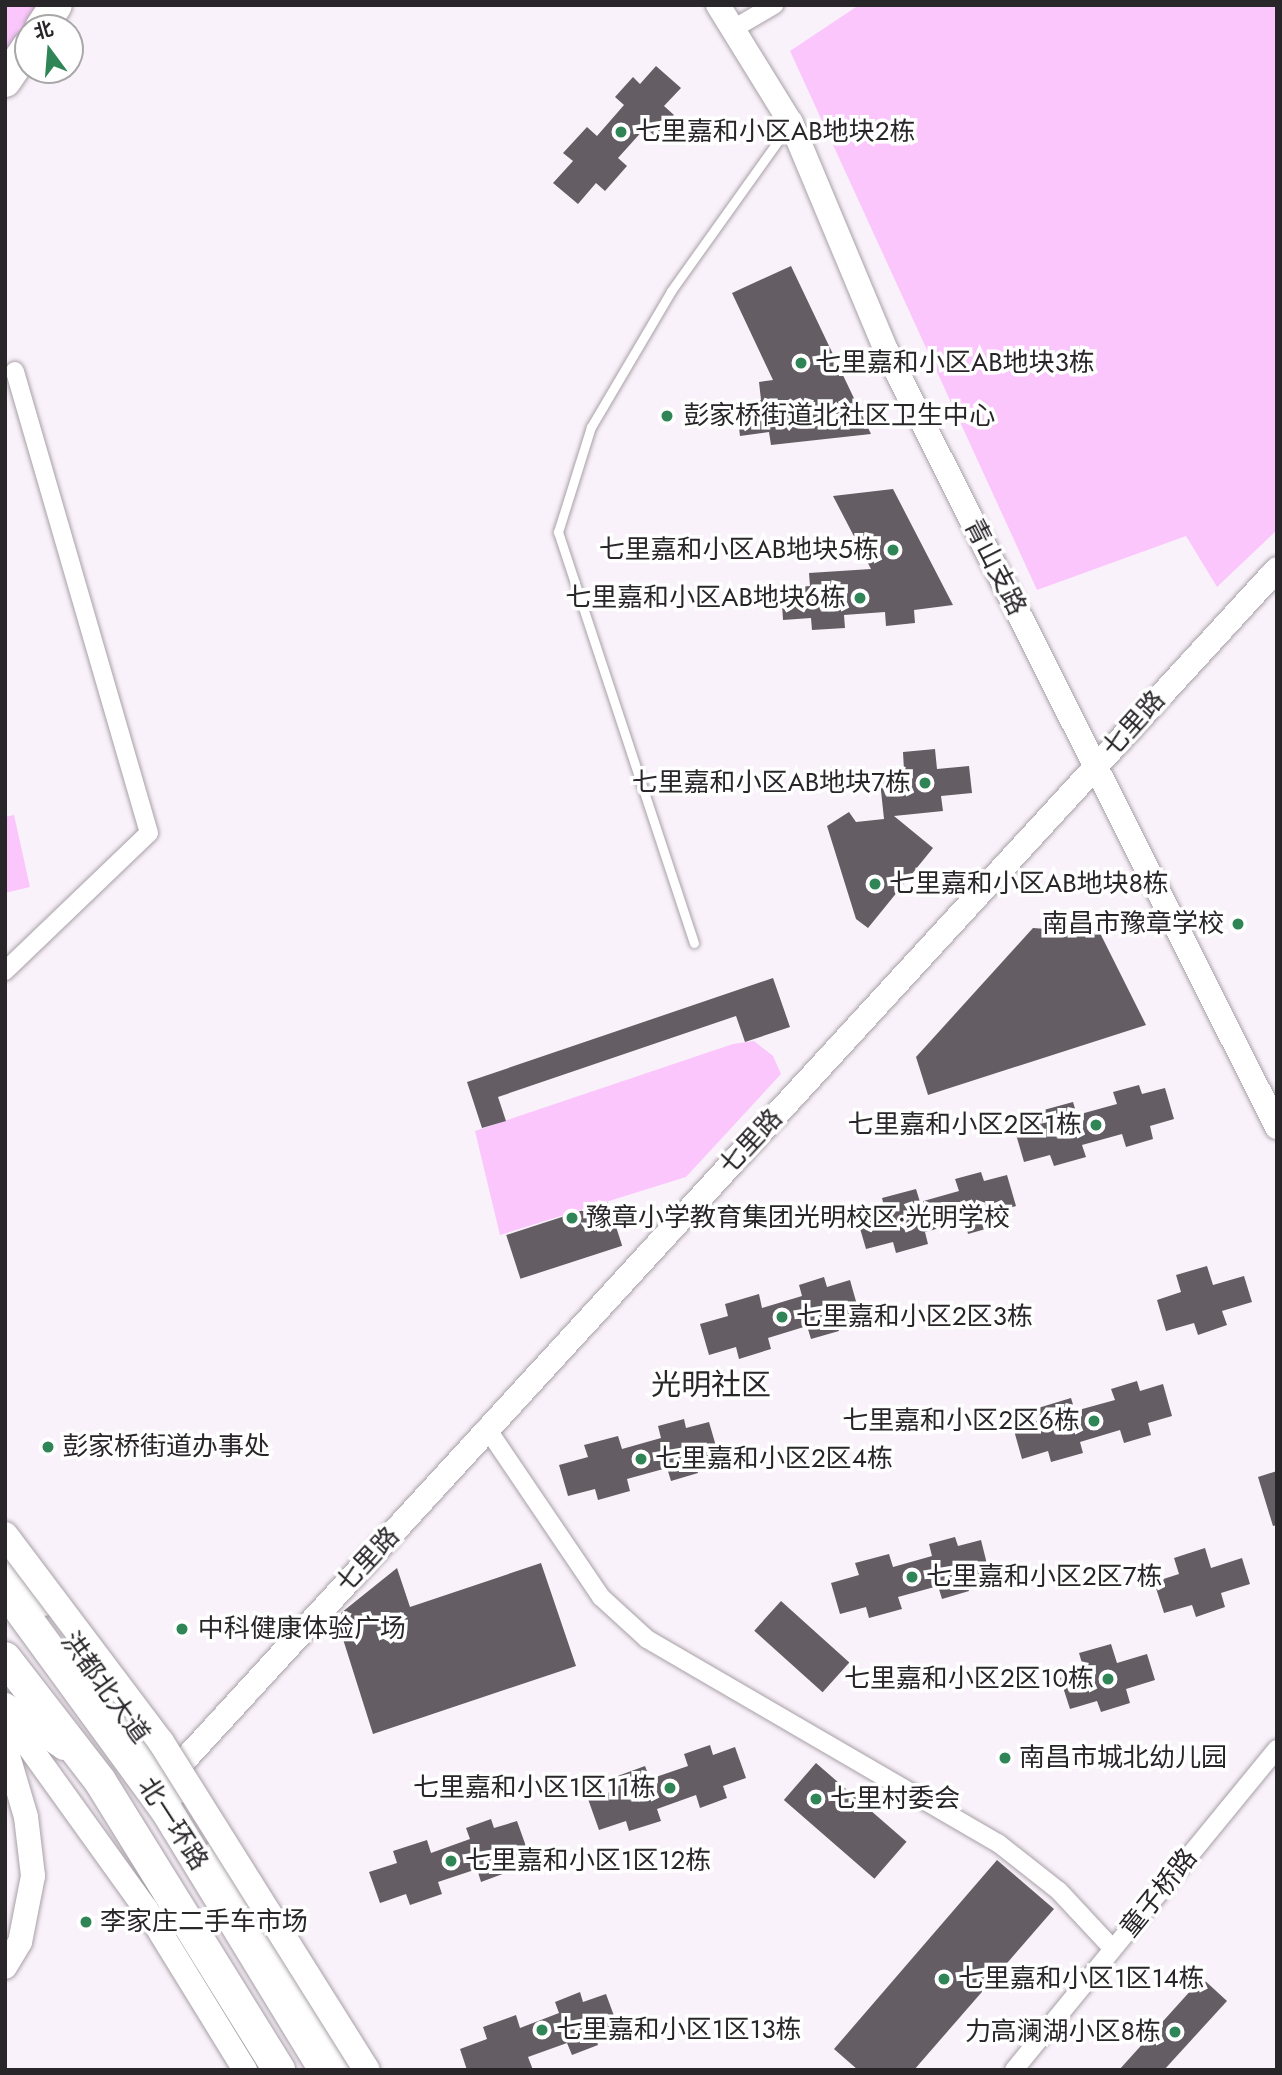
<!DOCTYPE html>
<html>
<head>
<meta charset="utf-8">
<style>
	body { margin:0 }
	#map { position:relative; width:1282px; height:2075px; overflow:hidden; background:#faf2fa; font-family:Jost,"Noto Sans SC",sans-serif }
	div>[style] { position:absolute }
	[style*='--x'] { left:calc(var(--x)*1px); top:calc(var(--y)*1px); width:calc(var(--w)*1px); rotate:calc(var(--a)*1deg) }
	.green>* { inset:0; background:#fac6fc }
	.building>* { inset:0; background:#645e64; transform-origin:0 0 }
	.roads { filter:drop-shadow(0 0 2px #a7a0a7) drop-shadow(0 0 2px #a7a0a7) }
	.lane>* { height:9px; margin:-4.5px; padding:0 4.5px; transform-origin:4.5px; border-radius:4.5px; background:#fff }
	.street>* { height:18px; margin:-9px; padding:0 9px; transform-origin:9px; border-radius:9px; background:#fff }
	.secondary>* { height:24px; margin:-12px; padding:0 12px; transform-origin:12px; border-radius:12px; background:#fff }
	.primary>* { height:26px; margin:-13px; padding:0 13px; transform-origin:13px; border-radius:13px; background:#fff }
	.highway>* { height:32px; margin:-16px; padding:0 16px; transform-origin:16px; border-radius:16px; background:#fff }
	.bridges { filter:drop-shadow(0 0 2px #a7a0a7) drop-shadow(0 0 2px #a7a0a7) }
	.primary-bridge>* { height:26px; margin:-13px; padding:0 13px; transform-origin:13px; border-radius:13px; background:#fff }
	.dots>* { width:19px; height:19px; translate:-50% -50%; box-sizing:border-box; border:4px solid #fff; border-radius:50% }
	span { translate:-50% -50%; white-space:nowrap; text-align:center; line-height:1.15; -webkit-text-stroke:7px #fff; paint-order:stroke }
	.poi-label { font-size:26px; color:#292629 }
	.left { translate:0 -50%; text-align:left }
	.right { translate:-100% -50%; text-align:right }
	.street-label { font-size:26px; color:#292629 }
	.quarter-label { font-size:30px; color:#292629 }
	.frame { position:absolute; inset:0; border:7px solid #292629; pointer-events:none }
	.north { position:absolute; left:14px; top:14px; width:70px; height:70px; box-sizing:border-box; background:#fff; border:2px solid #a9a8a9; border-radius:50%; rotate:344deg; font-size:19px; font-weight:700; line-height:28px; text-align:center; color:#292629 }
	.north::after { content:''; display:block; margin:auto; width:24px; height:32px; background:#308557; clip-path:polygon(50% 0,100% 100%,50% 72%,0 100%) }
</style>
</head>
<body>
<div id="map">
	<div class="green">
		<div style="clip-path:polygon(5px 5px,39px 5px,10px 52px,5px 44px)"></div>
		<div style="clip-path:polygon(859px 5px,1277px 5px,1277px 530px,1217px 587px,1186px 536px,1037px 590px,790px 51px)"></div>
		<div style="clip-path:polygon(14px 815px,30px 887px,5px 893px,5px 817px)"></div>
		<div style="clip-path:polygon(754px 1041px,773px 1056px,781px 1074px,686px 1177px,500px 1235px,475px 1131px,733px 1044px)"></div>
	</div>
	<div class="building">
		<div style="clip-path:polygon(656px 66px,681px 88px,664px 106px,674px 115px,655px 136px,645px 128px,618px 158px,627px 166px,605px 191px,596px 183px,578px 204px,553px 183px,573px 161px,563px 153px,587px 127px,597px 136px,624px 105px,615px 97px,633px 77px,640px 84px)"></div>
		<div style="clip-path:polygon(791px 266px,871px 434px,771px 445px,769px 432px,740px 436px,736px 403px,761px 400px,759px 382px,773px 380px,732px 293px)"></div>
		<div style="clip-path:polygon(893px 489px,953px 605px,914px 610px,915px 623px,886px 626px,885px 612px,844px 615px,845px 628px,812px 630px,811px 618px,783px 620px,781px 588px,810px 586px,809px 573px,871px 569px,833px 496px)"></div>
		<div style="clip-path:polygon(935px 749px,937px 769px,969px 766px,972px 793px,941px 796px,943px 811px,894px 816px,933px 848px,868px 928px,856px 919px,827px 826px,849px 812px,856px 822px,884px 819px,879px 772px,904px 770px,903px 752px)"></div>
		<div style="clip-path:polygon(1033px 928px,1100px 933px,1146px 1025px,928px 1095px,916px 1057px)"></div>
		<div style="clip-path:polygon(773px 978px,790px 1027px,745px 1042px,736px 1016px,498px 1097px,506px 1121px,482px 1128px,467px 1082px)"></div>
		<div style="clip-path:polygon(1139px 1085px,1142px 1094px,1165px 1088px,1174px 1119px,1150px 1126px,1153px 1139px,1126px 1147px,1122px 1134px,1082px 1145px,1086px 1157px,1054px 1166px,1050px 1155px,1024px 1162px,1015px 1131px,1043px 1123px,1040px 1111px,1073px 1102px,1077px 1115px,1117px 1104px,1113px 1092px)"></div>
		<div style="clip-path:polygon(981px 1172px,984px 1181px,1007px 1175px,1016px 1206px,992px 1213px,996px 1226px,968px 1234px,965px 1221px,925px 1232px,928px 1244px,896px 1253px,893px 1242px,866px 1249px,857px 1218px,885px 1210px,882px 1198px,916px 1189px,920px 1202px,959px 1191px,955px 1179px)"></div>
		<div style="left:608px;top:1202px;width:46px;height:107px;rotate:72deg"></div>
		<div style="clip-path:polygon(1207px 1266px,1213px 1285px,1244px 1276px,1252px 1302px,1222px 1311px,1227px 1325px,1198px 1335px,1194px 1323px,1166px 1331px,1157px 1300px,1181px 1292px,1176px 1275px)"></div>
		<div style="clip-path:polygon(824px 1277px,827px 1287px,850px 1280px,859px 1312px,835px 1319px,839px 1331px,811px 1339px,807px 1326px,768px 1338px,771px 1349px,739px 1359px,736px 1347px,709px 1355px,700px 1324px,728px 1316px,725px 1304px,759px 1294px,762px 1308px,802px 1296px,799px 1285px)"></div>
		<div style="clip-path:polygon(1137px 1381px,1140px 1391px,1163px 1384px,1172px 1416px,1148px 1423px,1151px 1435px,1124px 1443px,1120px 1430px,1080px 1442px,1083px 1453px,1051px 1462px,1048px 1451px,1022px 1459px,1013px 1427px,1041px 1420px,1038px 1408px,1071px 1398px,1075px 1411px,1115px 1400px,1111px 1389px)"></div>
		<div style="clip-path:polygon(684px 1419px,686px 1428px,709px 1422px,718px 1453px,695px 1460px,698px 1473px,671px 1481px,667px 1468px,627px 1479px,630px 1491px,598px 1500px,595px 1489px,568px 1496px,559px 1465px,588px 1457px,584px 1445px,618px 1436px,622px 1449px,661px 1438px,658px 1426px)"></div>
		<div style="clip-path:polygon(1277px 1471px,1277px 1525px,1273px 1526px,1258px 1477px)"></div>
		<div style="clip-path:polygon(955px 1537px,958px 1546px,981px 1540px,989px 1572px,966px 1578px,969px 1591px,942px 1599px,938px 1586px,898px 1597px,902px 1609px,869px 1618px,866px 1607px,840px 1614px,831px 1583px,859px 1575px,855px 1563px,889px 1554px,893px 1567px,932px 1556px,929px 1544px)"></div>
		<div style="clip-path:polygon(1205px 1548px,1211px 1568px,1242px 1558px,1250px 1584px,1221px 1593px,1225px 1607px,1196px 1617px,1192px 1605px,1164px 1613px,1154px 1582px,1179px 1574px,1174px 1558px)"></div>
		<div style="clip-path:polygon(541px 1563px,576px 1666px,373px 1734px,336px 1617px,397px 1568px,410px 1607px)"></div>
		<div style="left:781px;top:1601px;width:92px;height:40px;rotate:42deg"></div>
		<div style="clip-path:polygon(1111px 1644px,1117px 1663px,1147px 1654px,1155px 1680px,1126px 1689px,1130px 1703px,1101px 1712px,1097px 1701px,1070px 1709px,1060px 1678px,1084px 1670px,1079px 1653px)"></div>
		<div style="clip-path:polygon(710px 1745px,713px 1755px,735px 1747px,746px 1778px,723px 1786px,727px 1798px,700px 1808px,696px 1795px,657px 1809px,661px 1821px,629px 1831px,626px 1821px,599px 1830px,588px 1799px,616px 1790px,612px 1778px,645px 1766px,650px 1779px,688px 1766px,684px 1754px)"></div>
		<div style="left:816px;top:1763px;width:120px;height:49px;rotate:41deg"></div>
		<div style="clip-path:polygon(491px 1819px,494px 1828px,517px 1821px,528px 1852px,504px 1860px,508px 1872px,481px 1882px,477px 1869px,438px 1882px,442px 1894px,410px 1905px,406px 1894px,380px 1903px,369px 1872px,397px 1863px,393px 1851px,427px 1840px,431px 1853px,470px 1839px,466px 1828px)"></div>
		<div style="clip-path:polygon(997px 1860px,1054px 1909px,914px 2070px,858px 2070px,834px 2049px)"></div>
		<div style="clip-path:polygon(1202px 1978px,1227px 2001px,1164px 2070px,1119px 2070px)"></div>
		<div style="clip-path:polygon(580px 1992px,583px 2002px,606px 1994px,617px 2024px,594px 2033px,598px 2045px,572px 2055px,567px 2043px,528px 2057px,533px 2070px,467px 2070px,460px 2049px,487px 2039px,483px 2027px,516px 2015px,520px 2028px,559px 2013px,555px 2002px)"></div>
	</div>
	<div class="roads">
		<div class="lane">
			<div style="--x:694;--y:943;--w:433;--a:-108.3"></div>
			<div style="--x:558;--y:532;--w:110;--a:-72.6"></div>
			<div style="--x:591;--y:427;--w:158;--a:-59.5"></div>
			<div style="--x:671;--y:291;--w:201;--a:-54.5"></div>
		</div>
		<div class="street">
			<div style="--x:733;--y:29;--w:48;--a:-30.3"></div>
			<div style="--x:5;--y:971;--w:199;--a:-43.8"></div>
			<div style="--x:149;--y:833;--w:481;--a:-106.2"></div>
			<div style="--x:488;--y:1430;--w:202;--a:55.9"></div>
			<div style="--x:601;--y:1597;--w:62;--a:42.4"></div>
			<div style="--x:647;--y:1639;--w:406;--a:30.2"></div>
			<div style="--x:998;--y:1843;--w:78;--a:38.2"></div>
			<div style="--x:1059;--y:1891;--w:79;--a:47"></div>
			<div style="--x:1014;--y:2070;--w:415;--a:-50.7"></div>
		</div>
		<div class="secondary">
			<div style="--x:718;--y:5;--w:139;--a:58.3"></div>
			<div style="--x:791;--y:123;--w:246;--a:67.3"></div>
			<div style="--x:886;--y:350;--w:870;--a:63.29"></div>
			<div style="--x:5;--y:1713;--w:241;--a:54.3"></div>
			<div style="--x:146;--y:1909;--w:189;--a:58.4"></div>
			<div style="--x:5;--y:1746;--w:74;--a:73.5"></div>
			<div style="--x:26;--y:1817;--w:59;--a:83.2"></div>
			<div style="--x:33;--y:1876;--w:67;--a:101.1"></div>
			<div style="--x:20;--y:1942;--w:29;--a:121"></div>
			<div style="--x:169;--y:1777;--w:1639;--a:-47.47"></div>
		</div>
		<div class="primary">
			<div style="--x:5;--y:1564;--w:55;--a:45"></div>
			<div style="--x:107;--y:1691;--w:122;--a:55"></div>
			<div style="--x:5;--y:1706;--w:72;--a:34.8"></div>
			<div style="--x:216;--y:1854;--w:254;--a:58.4"></div>
		</div>
		<div class="highway">
			<div style="--x:41;--y:28;--w:27;--a:-57"></div>
			<div style="--x:5;--y:81;--w:41;--a:-55.9"></div>
			<div style="--x:5;--y:1589;--w:275;--a:53.9"></div>
			<div style="--x:167;--y:1811;--w:303;--a:58.6"></div>
			<div style="--x:5;--y:1658;--w:155;--a:52.3"></div>
			<div style="--x:100;--y:1781;--w:340;--a:58.2"></div>
		</div>
	</div>
	<div class="bridges">
		<div class="primary-bridge">
			<div style="--x:5;--y:1535;--w:259;--a:53"></div>
			<div style="--x:161;--y:1742;--w:387;--a:57.9"></div>
		</div>
	</div>
	<div class="dots">
		<div style="left:621px;top:132px;background:#308557"></div>
		<div style="left:801px;top:363px;background:#308557"></div>
		<div style="left:667px;top:416px;background:#308557"></div>
		<div style="left:893px;top:550px;background:#308557"></div>
		<div style="left:860px;top:598px;background:#308557"></div>
		<div style="left:925px;top:783px;background:#308557"></div>
		<div style="left:875px;top:884px;background:#308557"></div>
		<div style="left:1238px;top:924px;background:#308557"></div>
		<div style="left:1096px;top:1125px;background:#308557"></div>
		<div style="left:572px;top:1218px;background:#308557"></div>
		<div style="left:782px;top:1317px;background:#308557"></div>
		<div style="left:1094px;top:1421px;background:#308557"></div>
		<div style="left:48px;top:1447px;background:#308557"></div>
		<div style="left:641px;top:1459px;background:#308557"></div>
		<div style="left:912px;top:1577px;background:#308557"></div>
		<div style="left:182px;top:1629px;background:#308557"></div>
		<div style="left:1108px;top:1679px;background:#308557"></div>
		<div style="left:1005px;top:1758px;background:#308557"></div>
		<div style="left:670px;top:1788px;background:#308557"></div>
		<div style="left:816px;top:1799px;background:#308557"></div>
		<div style="left:451px;top:1861px;background:#308557"></div>
		<div style="left:86px;top:1922px;background:#308557"></div>
		<div style="left:944px;top:1979px;background:#308557"></div>
		<div style="left:542px;top:2030px;background:#308557"></div>
		<div style="left:1175px;top:2032px;background:#308557"></div>
	</div>
	<div class="poi-label">
		<span class="left" style="left:635px;top:132px">七里嘉和小区AB地块2栋</span>
		<span class="left" style="left:815px;top:363px">七里嘉和小区AB地块3栋</span>
		<span class="left" style="left:683px;top:416px">彭家桥街道北社区卫生中心</span>
		<span class="right" style="left:879px;top:550px">七里嘉和小区AB地块5栋</span>
		<span class="right" style="left:846px;top:598px">七里嘉和小区AB地块6栋</span>
		<span class="right" style="left:911px;top:783px">七里嘉和小区AB地块7栋</span>
		<span class="left" style="left:889px;top:884px">七里嘉和小区AB地块8栋</span>
		<span class="right" style="left:1224px;top:924px">南昌市豫章学校</span>
		<span class="right" style="left:1082px;top:1125px">七里嘉和小区2区1栋</span>
		<span class="left" style="left:586px;top:1218px">豫章小学教育集团光明校区·光明学校</span>
		<span class="left" style="left:796px;top:1317px">七里嘉和小区2区3栋</span>
		<span class="right" style="left:1080px;top:1421px">七里嘉和小区2区6栋</span>
		<span class="left" style="left:62px;top:1447px">彭家桥街道办事处</span>
		<span class="left" style="left:655px;top:1459px">七里嘉和小区2区4栋</span>
		<span class="left" style="left:926px;top:1577px">七里嘉和小区2区7栋</span>
		<span class="left" style="left:198px;top:1629px">中科健康体验广场</span>
		<span class="right" style="left:1094px;top:1679px">七里嘉和小区2区10栋</span>
		<span class="left" style="left:1019px;top:1758px">南昌市城北幼儿园</span>
		<span class="right" style="left:656px;top:1788px">七里嘉和小区1区11栋</span>
		<span class="left" style="left:830px;top:1799px">七里村委会</span>
		<span class="left" style="left:465px;top:1861px">七里嘉和小区1区12栋</span>
		<span class="left" style="left:100px;top:1922px">李家庄二手车市场</span>
		<span class="left" style="left:958px;top:1979px">七里嘉和小区1区14栋</span>
		<span class="left" style="left:556px;top:2030px">七里嘉和小区1区13栋</span>
		<span class="right" style="left:1161px;top:2032px">力高澜湖小区8栋</span>
	</div>
	<div class="street-label">
		<span style="left:995px;top:567px;rotate:63deg">青山支路</span>
		<span style="left:1134px;top:724px;rotate:-48deg">七里路</span>
		<span style="left:751px;top:1142px;rotate:-47deg">七里路</span>
		<span style="left:368px;top:1560px;rotate:-47deg">七里路</span>
		<span style="left:105px;top:1688px;rotate:54deg">洪都北大道</span>
		<span style="left:173px;top:1824px;rotate:57deg">北一环路</span>
		<span style="left:1159px;top:1893px;rotate:-51deg">童子桥路</span>
	</div>
	<div class="quarter-label">
		<span style="left:711px;top:1385px">光明社区</span>
	</div>
	<div class="frame"></div>
	<div class="north">北</div>
</div>
</body>
</html>
